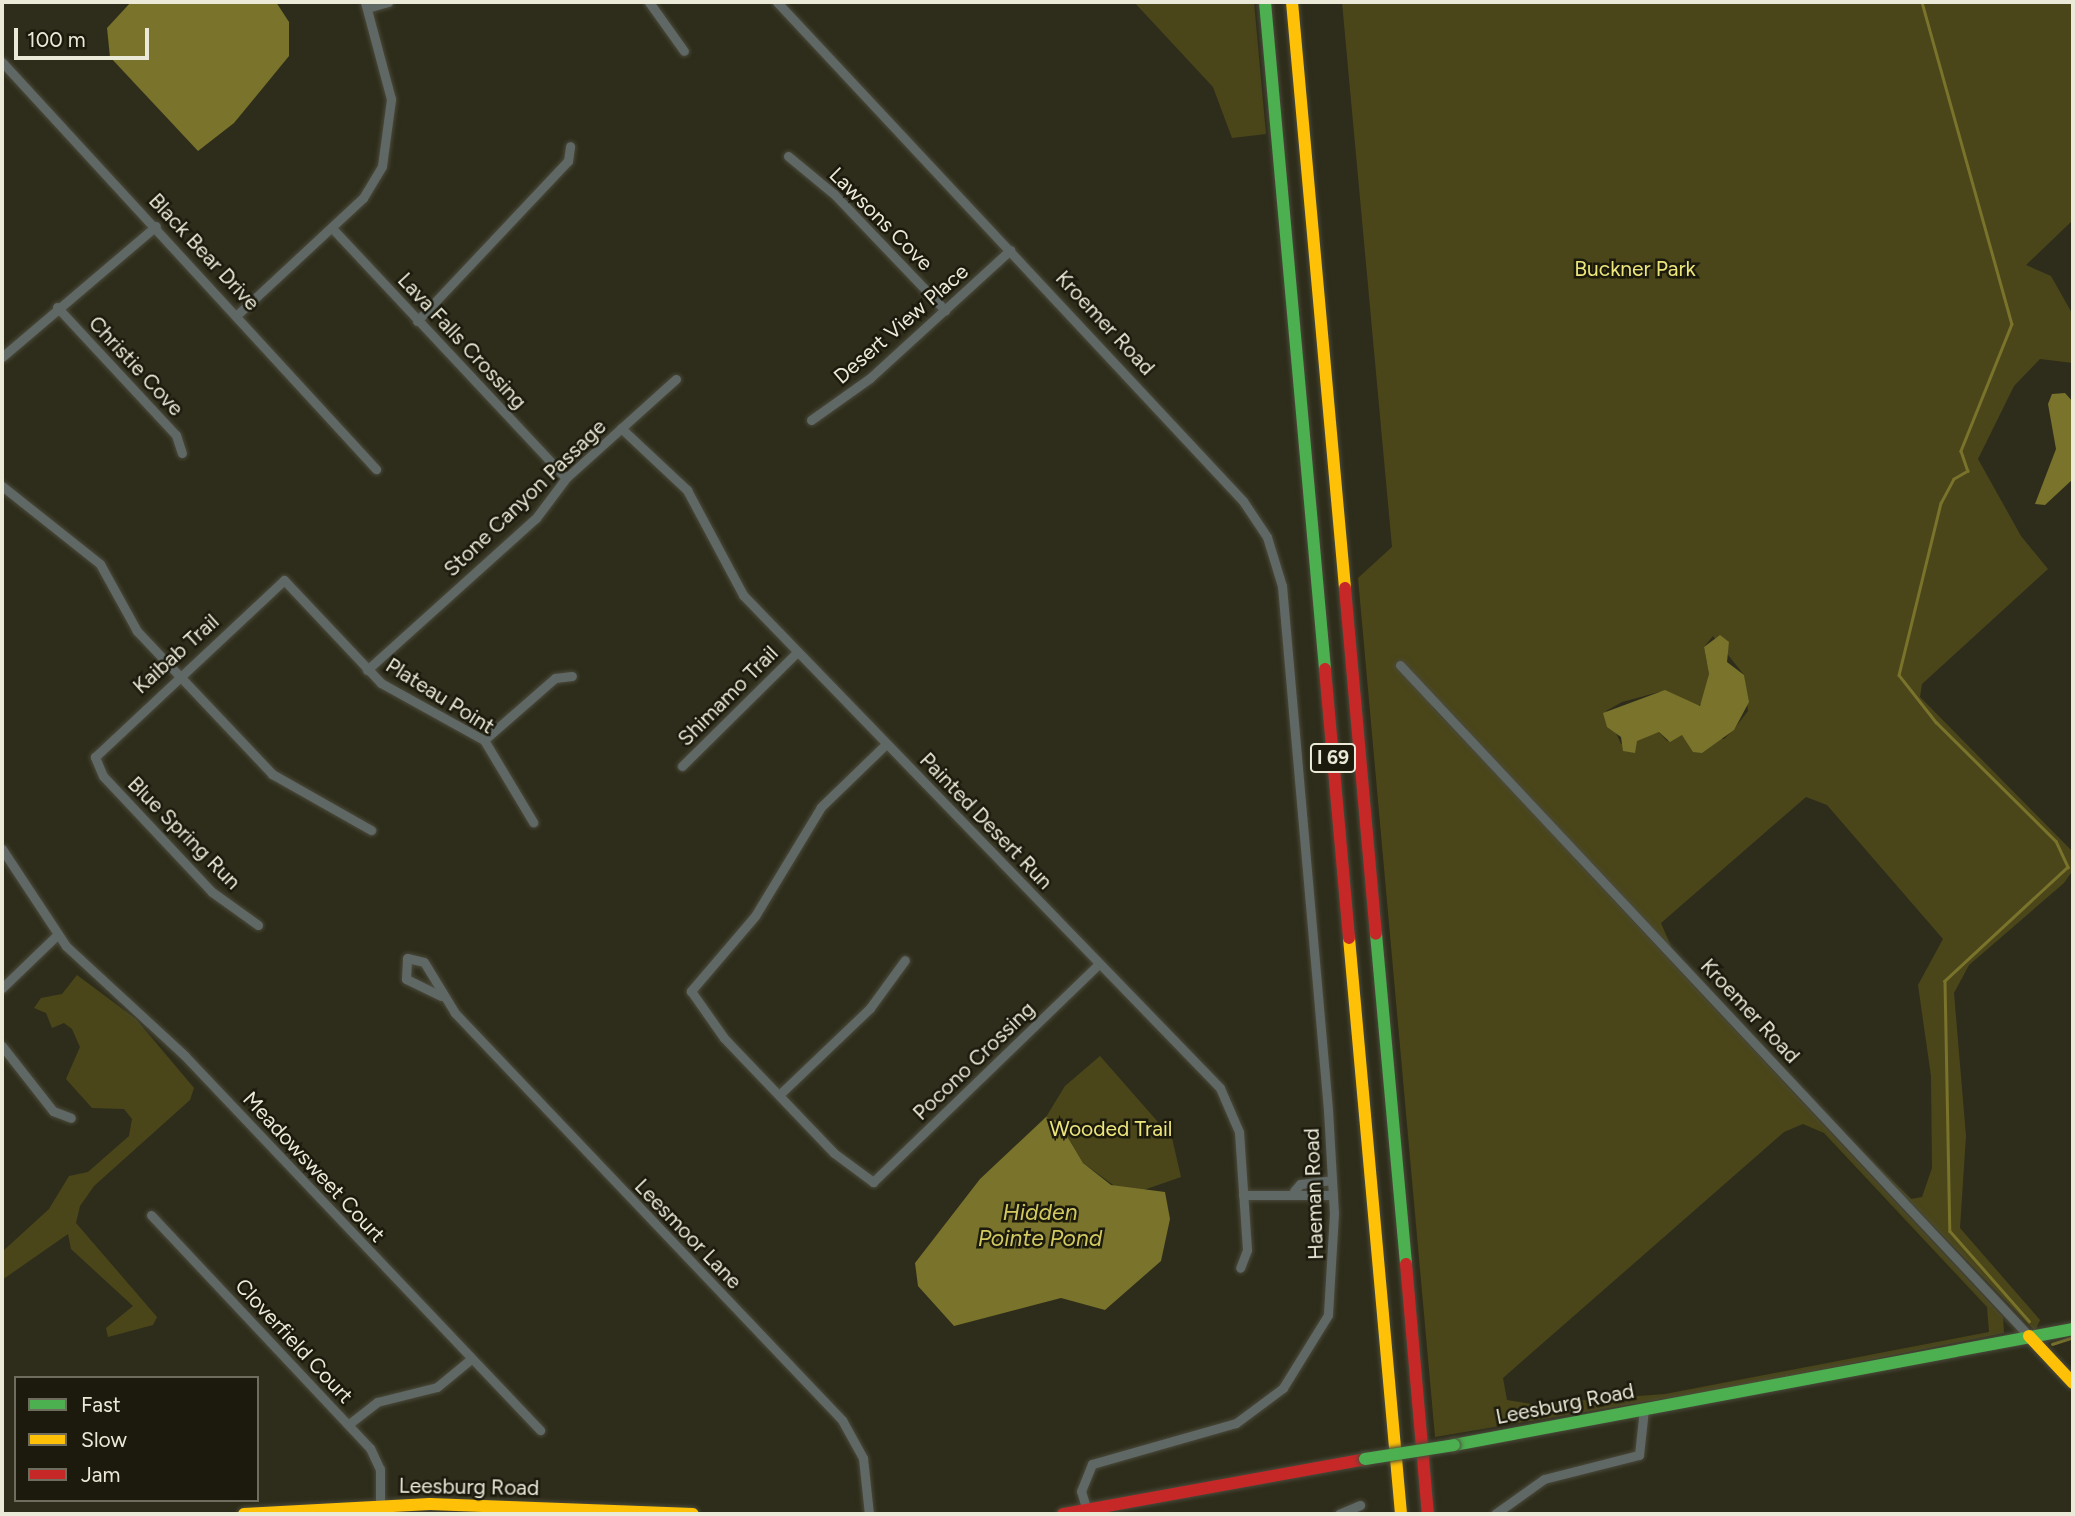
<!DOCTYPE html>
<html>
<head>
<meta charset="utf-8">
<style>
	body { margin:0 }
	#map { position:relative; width:2075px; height:1516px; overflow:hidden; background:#2e2d1b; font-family:Figtree,sans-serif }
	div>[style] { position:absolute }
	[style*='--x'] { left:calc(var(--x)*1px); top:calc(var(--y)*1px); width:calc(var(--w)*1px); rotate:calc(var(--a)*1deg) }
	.green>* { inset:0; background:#4a461a }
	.water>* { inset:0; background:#79732b }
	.stream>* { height:2.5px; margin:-1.25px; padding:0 1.25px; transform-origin:1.25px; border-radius:1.25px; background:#79732b }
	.roads { filter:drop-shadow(0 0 2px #4b4a3b) drop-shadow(0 0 2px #4b4a3b) }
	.street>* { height:9px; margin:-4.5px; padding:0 4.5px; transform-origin:4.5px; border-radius:4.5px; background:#606866 }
	.fast>* { height:12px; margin:-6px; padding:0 6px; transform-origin:6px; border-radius:6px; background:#4caf50 }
	.slow>* { height:12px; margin:-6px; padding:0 6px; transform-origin:6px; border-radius:6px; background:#ffc107 }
	.jam>* { height:12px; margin:-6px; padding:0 6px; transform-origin:6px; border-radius:6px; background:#c62828 }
	.bridges { filter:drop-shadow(0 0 2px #4b4a3b) drop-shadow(0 0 2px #4b4a3b) }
	.fast-bridge>* { height:12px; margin:-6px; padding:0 6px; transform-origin:6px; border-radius:6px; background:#4caf50 }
	span { translate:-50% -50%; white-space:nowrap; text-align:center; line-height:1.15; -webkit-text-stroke:5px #1b1a0d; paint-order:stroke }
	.shield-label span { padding:2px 5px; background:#1b1a0d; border:2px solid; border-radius:5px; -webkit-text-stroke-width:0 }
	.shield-label { font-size:19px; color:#ebead8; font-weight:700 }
	.street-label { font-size:21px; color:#ebead8 }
	.park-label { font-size:21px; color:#ede67c }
	.water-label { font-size:23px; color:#d2ca61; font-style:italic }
	.frame { position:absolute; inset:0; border:4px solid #ebead8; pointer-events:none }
	.legend { position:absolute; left:14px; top:1376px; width:245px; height:126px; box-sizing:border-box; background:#1b1a0d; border:2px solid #6e6d5e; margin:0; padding:9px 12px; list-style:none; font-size:21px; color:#ebead8 }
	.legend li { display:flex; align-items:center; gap:14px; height:35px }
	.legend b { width:35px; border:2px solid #6e6d5e }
	.scale { position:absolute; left:14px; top:28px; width:135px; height:32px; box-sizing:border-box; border:4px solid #ebead8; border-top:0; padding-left:9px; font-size:21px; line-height:24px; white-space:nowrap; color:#ebead8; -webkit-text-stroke:5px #1b1a0d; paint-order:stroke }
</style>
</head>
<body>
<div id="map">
	<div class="green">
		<div style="clip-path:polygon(1134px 2px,1254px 2px,1266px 134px,1232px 138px,1213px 87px)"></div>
		<div style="clip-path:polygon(evenodd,1342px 2px,2073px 2px,2073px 220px,2026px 265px,2051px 276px,2073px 315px,2073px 363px,2040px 359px,2014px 386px,1978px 459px,2021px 536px,2048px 569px,1922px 684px,1920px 697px,2073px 852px,2073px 870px,2064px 883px,1969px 965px,1954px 993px,1966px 1136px,1960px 1228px,2040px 1320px,2035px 1331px,1834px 1123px,1911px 1199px,1922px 1197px,1932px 1168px,1931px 1076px,1918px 985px,1943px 939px,1827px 805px,1806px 797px,1661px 923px,1673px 951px,1590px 861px,1575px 859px,2003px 1317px,2004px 1333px,1735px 1387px,1435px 1437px,1358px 578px,1392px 547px,1342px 2px,1713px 636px,1744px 675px,1748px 711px,1734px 729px,1724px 739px,1682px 735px,1667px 741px,1659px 732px,1621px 744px,1606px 711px,1622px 702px,1659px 692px,1695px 708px,1705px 701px,1709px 674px,1704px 647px,1713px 636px,1342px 2px,1443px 704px,1466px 728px,1485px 762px,1433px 708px,1443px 704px,1342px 2px,1803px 1124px,1824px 1133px,1987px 1307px,1989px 1332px,1665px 1394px,1532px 1404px,1507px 1400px,1503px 1378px,1784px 1132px,1803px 1124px)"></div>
		<div style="clip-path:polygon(77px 975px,136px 1019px,194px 1088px,190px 1100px,94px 1186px,80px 1206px,76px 1223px,157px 1317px,153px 1325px,108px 1337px,106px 1328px,133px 1306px,71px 1249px,68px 1234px,2px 1280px,2px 1252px,49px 1209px,69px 1176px,88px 1172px,129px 1136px,132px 1119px,124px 1109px,92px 1108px,66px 1079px,80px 1047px,72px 1029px,64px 1023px,52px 1028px,46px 1013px,34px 1008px,41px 998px,62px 994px)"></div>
		<div style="clip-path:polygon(1100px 1056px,1172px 1138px,1181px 1177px,1138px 1192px,1116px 1187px,1083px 1163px,1058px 1121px,1046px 1117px,1065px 1086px)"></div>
	</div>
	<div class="water">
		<div style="clip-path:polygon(131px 2px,276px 2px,289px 22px,289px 56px,234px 123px,198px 151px,110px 57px,107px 28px)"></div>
		<div style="clip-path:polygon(2065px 393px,2073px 402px,2073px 479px,2045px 505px,2035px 504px,2056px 449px,2048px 404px,2052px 394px)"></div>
		<div style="clip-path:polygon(1720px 635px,1729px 642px,1727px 662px,1744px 675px,1749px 702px,1734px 730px,1702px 753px,1693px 752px,1682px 735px,1670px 742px,1659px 732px,1637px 741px,1635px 753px,1623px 751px,1621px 737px,1607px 727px,1603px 713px,1665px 690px,1700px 706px,1709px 674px,1704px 647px)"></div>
		<div style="clip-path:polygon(1046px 1117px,1058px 1121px,1083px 1163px,1111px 1185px,1165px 1192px,1170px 1219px,1161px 1261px,1105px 1310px,1061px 1298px,954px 1326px,918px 1286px,915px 1263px,980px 1179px)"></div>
	</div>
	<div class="stream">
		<div style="--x:1922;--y:2;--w:334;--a:74.4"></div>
		<div style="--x:2012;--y:324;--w:137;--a:111.9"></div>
		<div style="--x:1961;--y:451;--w:21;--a:71"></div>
		<div style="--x:1968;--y:471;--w:16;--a:150"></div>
		<div style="--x:1954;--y:479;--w:27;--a:118"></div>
		<div style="--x:1941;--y:503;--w:177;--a:103.7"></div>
		<div style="--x:1899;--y:675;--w:60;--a:51.8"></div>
		<div style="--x:1936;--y:722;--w:169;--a:44.8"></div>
		<div style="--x:2056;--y:841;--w:29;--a:65"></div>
		<div style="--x:2068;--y:867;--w:168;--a:137.2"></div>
		<div style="--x:1945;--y:981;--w:250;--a:88.9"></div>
		<div style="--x:1950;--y:1231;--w:120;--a:48.7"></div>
		<div style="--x:2052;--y:1344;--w:22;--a:-18"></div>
	</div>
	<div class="roads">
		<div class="street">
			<div style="--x:649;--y:2;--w:60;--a:54.5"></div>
			<div style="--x:777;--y:2;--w:683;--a:46.96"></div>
			<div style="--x:1243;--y:501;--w:43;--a:56.3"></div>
			<div style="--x:1267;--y:537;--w:51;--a:73"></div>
			<div style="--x:1282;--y:586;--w:526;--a:84.98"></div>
			<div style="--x:1328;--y:1110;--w:103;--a:86.7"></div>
			<div style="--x:1334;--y:1213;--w:102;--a:93.4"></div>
			<div style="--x:1328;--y:1315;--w:86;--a:121.7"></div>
			<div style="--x:1283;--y:1388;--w:59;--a:143.3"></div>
			<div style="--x:1236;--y:1423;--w:150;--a:164.1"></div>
			<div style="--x:1092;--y:1464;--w:29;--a:112"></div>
			<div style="--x:1081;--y:1491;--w:24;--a:73"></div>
			<div style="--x:367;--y:8;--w:22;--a:-16"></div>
			<div style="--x:2;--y:62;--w:553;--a:47.42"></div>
			<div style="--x:788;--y:156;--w:60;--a:39.6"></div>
			<div style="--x:834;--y:194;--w:161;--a:46.3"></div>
			<div style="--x:332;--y:228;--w:342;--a:46.9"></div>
			<div style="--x:57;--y:307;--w:175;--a:47.1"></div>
			<div style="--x:176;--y:435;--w:19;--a:72"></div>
			<div style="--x:238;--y:314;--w:171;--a:-42.9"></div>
			<div style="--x:363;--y:198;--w:37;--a:-59"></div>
			<div style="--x:382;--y:166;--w:68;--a:-82.3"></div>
			<div style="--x:391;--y:99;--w:100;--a:-105"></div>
			<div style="--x:417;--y:321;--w:220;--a:-46.7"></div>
			<div style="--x:568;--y:161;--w:15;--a:-82"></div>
			<div style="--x:2;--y:357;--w:202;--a:-40.4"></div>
			<div style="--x:811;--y:420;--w:72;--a:-35.4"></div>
			<div style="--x:870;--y:378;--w:190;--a:-42.4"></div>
			<div style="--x:621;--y:428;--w:91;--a:43.2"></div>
			<div style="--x:687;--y:490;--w:119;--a:61.9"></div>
			<div style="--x:743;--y:595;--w:686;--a:45.94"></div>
			<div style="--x:1220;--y:1088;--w:48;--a:66.6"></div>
			<div style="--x:1239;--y:1132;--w:118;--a:86.1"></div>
			<div style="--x:1247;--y:1250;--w:19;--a:111"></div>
			<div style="--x:2;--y:486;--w:125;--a:38.5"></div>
			<div style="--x:100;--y:564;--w:77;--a:61.1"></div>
			<div style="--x:137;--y:631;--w:197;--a:46.6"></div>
			<div style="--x:272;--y:774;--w:114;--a:29.5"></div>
			<div style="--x:1400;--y:665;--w:920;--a:46.85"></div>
			<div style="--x:367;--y:670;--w:227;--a:-42"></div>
			<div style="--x:536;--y:518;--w:50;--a:-53.1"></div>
			<div style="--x:566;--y:478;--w:148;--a:-42"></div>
			<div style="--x:484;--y:740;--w:94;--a:-41.1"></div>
			<div style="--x:555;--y:678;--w:17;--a:-7"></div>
			<div style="--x:886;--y:744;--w:91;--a:135.9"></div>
			<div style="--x:821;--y:807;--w:127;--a:121.2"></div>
			<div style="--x:755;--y:916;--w:99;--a:130.5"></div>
			<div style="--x:691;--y:991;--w:57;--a:54.9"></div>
			<div style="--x:724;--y:1038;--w:159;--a:46.3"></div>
			<div style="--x:834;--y:1153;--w:49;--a:36.6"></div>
			<div style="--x:873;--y:1182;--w:314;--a:-44"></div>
			<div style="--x:682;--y:766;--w:162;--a:-44.7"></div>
			<div style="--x:2;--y:849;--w:116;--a:56.6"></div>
			<div style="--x:66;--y:946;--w:162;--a:42.7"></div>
			<div style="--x:185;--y:1056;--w:516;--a:46.49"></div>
			<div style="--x:258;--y:925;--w:57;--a:-144.3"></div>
			<div style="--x:212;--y:892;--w:159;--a:-133.2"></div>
			<div style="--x:103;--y:776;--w:21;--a:-113"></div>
			<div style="--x:95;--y:757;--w:259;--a:-43.1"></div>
			<div style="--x:284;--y:580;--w:141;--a:46.7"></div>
			<div style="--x:381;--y:683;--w:118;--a:29"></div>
			<div style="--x:484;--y:740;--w:96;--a:59.1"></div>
			<div style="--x:2;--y:988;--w:76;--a:-43.9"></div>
			<div style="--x:441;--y:996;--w:39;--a:-154"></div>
			<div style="--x:406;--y:979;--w:21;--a:-87"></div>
			<div style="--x:407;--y:958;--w:17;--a:13"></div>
			<div style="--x:424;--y:962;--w:60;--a:58.7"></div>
			<div style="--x:455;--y:1013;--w:562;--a:46.44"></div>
			<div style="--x:842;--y:1420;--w:43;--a:61.1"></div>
			<div style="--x:863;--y:1458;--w:56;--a:83.9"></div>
			<div style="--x:2;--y:1046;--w:83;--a:51.9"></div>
			<div style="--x:53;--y:1111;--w:19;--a:21"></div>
			<div style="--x:779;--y:1095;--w:126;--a:-43.7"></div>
			<div style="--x:870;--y:1008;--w:59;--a:-53.9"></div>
			<div style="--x:1294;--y:1191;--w:9;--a:-49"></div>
			<div style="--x:1300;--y:1184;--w:32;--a:-7"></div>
			<div style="--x:1243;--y:1195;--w:90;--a:0"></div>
			<div style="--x:151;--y:1215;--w:320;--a:46.8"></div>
			<div style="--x:370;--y:1448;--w:23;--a:65"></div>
			<div style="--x:380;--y:1469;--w:37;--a:90"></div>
			<div style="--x:349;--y:1424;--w:36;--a:-38"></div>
			<div style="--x:377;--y:1402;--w:62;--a:-14"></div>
			<div style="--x:437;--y:1387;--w:44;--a:-39.5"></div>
			<div style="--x:1339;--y:1514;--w:23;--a:-23"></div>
			<div style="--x:1495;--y:1514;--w:60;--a:-35.5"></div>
			<div style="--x:1544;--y:1479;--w:98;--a:-14.2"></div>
			<div style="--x:1639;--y:1455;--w:46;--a:-83.8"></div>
		</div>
		<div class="fast">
			<div style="--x:1265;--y:2;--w:670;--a:84.86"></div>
			<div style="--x:1376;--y:934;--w:331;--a:84.8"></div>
			<div style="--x:1454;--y:1445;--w:630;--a:-10.61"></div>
		</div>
		<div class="slow">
			<div style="--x:1292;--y:2;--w:588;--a:84.83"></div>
			<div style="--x:1349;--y:938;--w:578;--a:84.84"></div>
			<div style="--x:2029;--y:1336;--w:64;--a:46.9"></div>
			<div style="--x:244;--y:1514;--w:186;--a:-3.1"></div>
			<div style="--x:430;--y:1504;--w:263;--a:2.2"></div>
		</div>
		<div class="jam">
			<div style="--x:1345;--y:588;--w:347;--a:84.9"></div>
			<div style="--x:1325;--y:669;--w:270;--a:84.9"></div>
			<div style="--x:1406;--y:1264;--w:251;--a:85"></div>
			<div style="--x:1063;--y:1514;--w:307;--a:-10.3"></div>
		</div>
	</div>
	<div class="bridges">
		<div class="fast-bridge">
			<div style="--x:1365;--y:1459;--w:90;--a:-8.9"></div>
		</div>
	</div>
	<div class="shield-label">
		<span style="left:1333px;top:758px">I 69</span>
	</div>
	<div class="street-label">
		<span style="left:881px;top:219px;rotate:45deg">Lawsons Cove</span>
		<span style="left:204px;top:252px;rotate:47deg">Black Bear Drive</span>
		<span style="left:1105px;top:323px;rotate:47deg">Kroemer Road</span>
		<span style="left:901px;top:324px;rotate:-41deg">Desert View Place</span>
		<span style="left:462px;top:341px;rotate:47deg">Lava Falls Crossing</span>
		<span style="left:136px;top:366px;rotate:47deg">Christie Cove</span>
		<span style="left:525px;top:498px;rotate:-44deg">Stone Canyon Passage</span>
		<span style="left:176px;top:654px;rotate:-42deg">Kaibab Trail</span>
		<span style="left:440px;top:696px;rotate:32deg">Plateau Point</span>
		<span style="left:728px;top:696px;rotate:-45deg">Shimamo Trail</span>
		<span style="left:986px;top:821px;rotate:46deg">Painted Desert Run</span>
		<span style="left:184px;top:833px;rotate:45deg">Blue Spring Run</span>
		<span style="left:1750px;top:1011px;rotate:47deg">Kroemer Road</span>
		<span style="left:974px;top:1061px;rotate:-44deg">Pocono Crossing</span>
		<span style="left:314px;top:1167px;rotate:47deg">Meadowsweet Court</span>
		<span style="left:1314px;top:1194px;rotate:-92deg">Haeman Road</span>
		<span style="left:688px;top:1234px;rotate:46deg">Leesmoor Lane</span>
		<span style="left:294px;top:1341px;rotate:47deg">Cloverfield Court</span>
		<span style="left:1565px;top:1404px;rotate:-11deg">Leesburg Road</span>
		<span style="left:469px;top:1487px;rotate:1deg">Leesburg Road</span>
	</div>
	<div class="park-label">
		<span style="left:1635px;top:269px">Buckner Park</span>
		<span style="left:1111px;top:1129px">Wooded Trail</span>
	</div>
	<div class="water-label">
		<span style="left:1040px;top:1225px">Hidden<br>Pointe Pond</span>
	</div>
	<div class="frame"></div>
	<ul class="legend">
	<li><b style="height:9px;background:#4caf50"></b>Fast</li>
	<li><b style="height:9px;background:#ffc107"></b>Slow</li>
	<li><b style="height:9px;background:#c62828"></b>Jam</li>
	</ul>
	<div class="scale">100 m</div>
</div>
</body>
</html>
